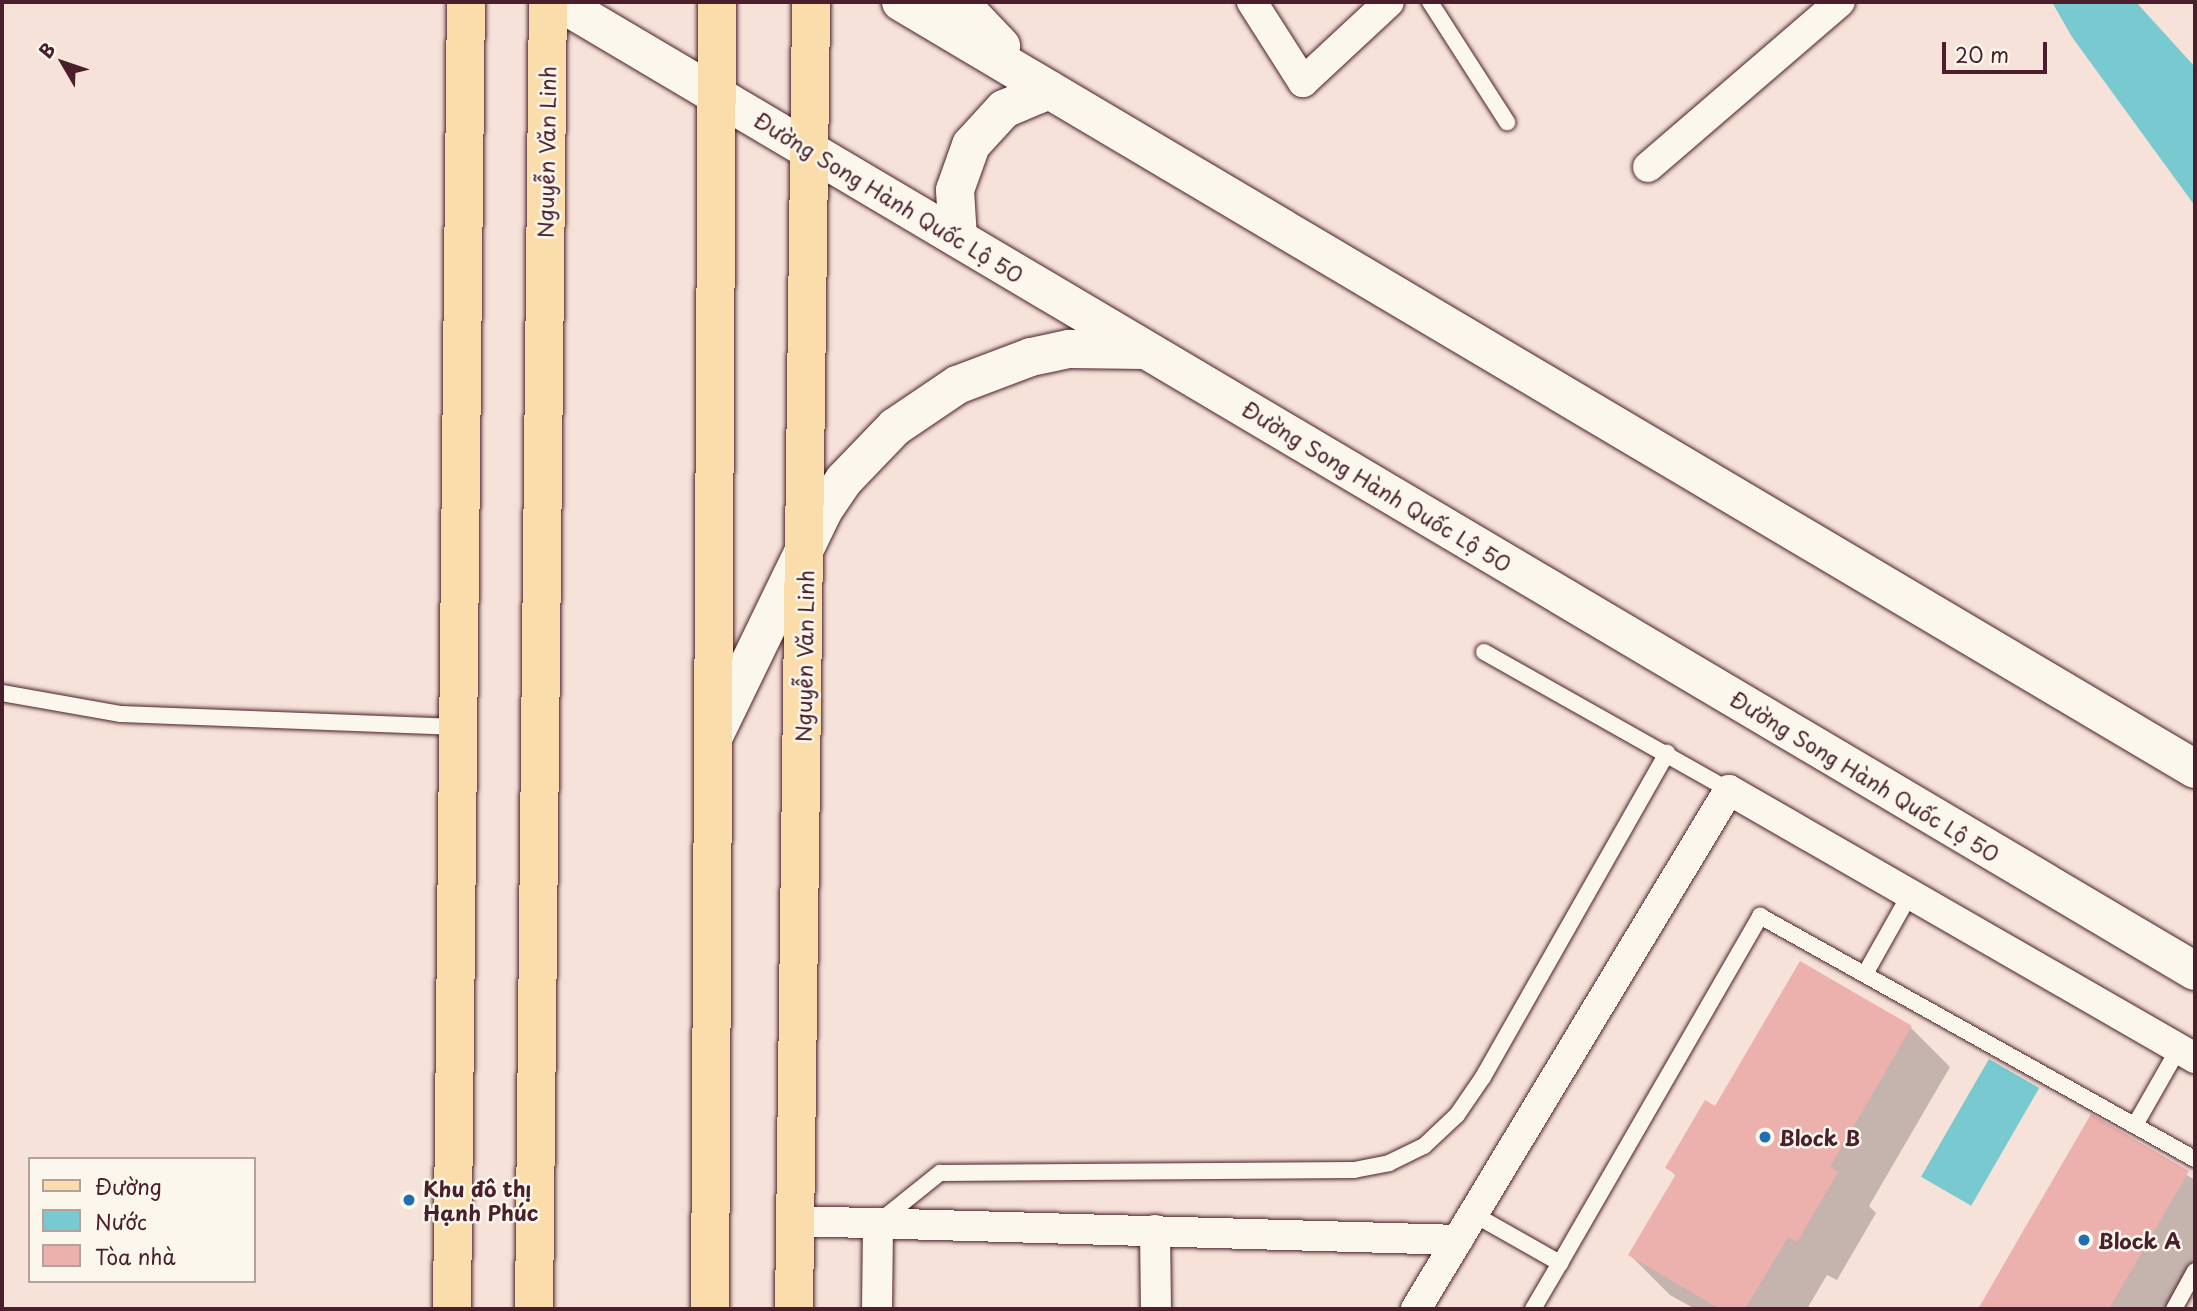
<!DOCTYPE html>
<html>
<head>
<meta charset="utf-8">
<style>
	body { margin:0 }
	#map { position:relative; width:2197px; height:1311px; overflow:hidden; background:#f6e2d9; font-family:"Playpen Sans",sans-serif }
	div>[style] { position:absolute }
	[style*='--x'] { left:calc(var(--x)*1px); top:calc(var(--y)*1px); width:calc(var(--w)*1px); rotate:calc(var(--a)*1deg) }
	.water>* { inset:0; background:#78c9d0; transform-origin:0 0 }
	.shadow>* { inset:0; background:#0003 }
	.building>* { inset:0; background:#ecb0ad }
	.roads { filter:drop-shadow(0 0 2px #4a1f2b) drop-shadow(0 0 2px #4a1f2b) }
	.service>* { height:16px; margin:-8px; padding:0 8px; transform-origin:8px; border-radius:8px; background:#fbf7ec }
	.minor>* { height:30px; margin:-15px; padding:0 15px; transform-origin:15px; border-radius:15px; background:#fbf7ec }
	.secondary>* { height:38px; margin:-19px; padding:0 19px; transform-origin:19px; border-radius:19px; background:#fbf7ec }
	.primary>* { height:38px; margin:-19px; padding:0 19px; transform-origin:19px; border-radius:19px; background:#faddab }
	.trunk>* { height:38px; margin:-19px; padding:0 19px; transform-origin:19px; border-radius:19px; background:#faddab }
	.dots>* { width:19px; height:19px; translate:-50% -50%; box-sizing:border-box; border:4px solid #fbf7ec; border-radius:50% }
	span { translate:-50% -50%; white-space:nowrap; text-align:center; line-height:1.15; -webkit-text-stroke:5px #fbf7ec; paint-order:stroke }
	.street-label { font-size:21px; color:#4a1f2b }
	.poi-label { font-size:21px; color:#4a1f2b; font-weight:700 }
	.left { translate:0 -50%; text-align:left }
	.frame { position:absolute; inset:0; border:4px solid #4a1f2b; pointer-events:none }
	.legend { position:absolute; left:28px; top:1157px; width:228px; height:126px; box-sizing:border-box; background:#fbf7ec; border:2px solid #b4a19f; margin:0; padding:9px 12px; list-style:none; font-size:21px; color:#4a1f2b }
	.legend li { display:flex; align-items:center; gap:14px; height:35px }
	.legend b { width:35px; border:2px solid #b4a19f }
	.north { position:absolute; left:28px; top:28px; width:70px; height:70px; -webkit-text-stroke:5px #fbf7ec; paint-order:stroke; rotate:309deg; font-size:19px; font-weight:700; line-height:28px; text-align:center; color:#4a1f2b }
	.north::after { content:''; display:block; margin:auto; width:24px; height:32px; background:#4a1f2b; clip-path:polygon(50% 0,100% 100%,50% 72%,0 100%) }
	.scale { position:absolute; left:1942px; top:42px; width:105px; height:32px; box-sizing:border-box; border:4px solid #4a1f2b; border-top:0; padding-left:9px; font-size:21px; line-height:24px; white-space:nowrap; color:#4a1f2b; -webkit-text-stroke:5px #fbf7ec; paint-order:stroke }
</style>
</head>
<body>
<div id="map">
	<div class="water">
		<div style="clip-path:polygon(2052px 2px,2136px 2px,2195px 67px,2195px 206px,2072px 37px)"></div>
		<div style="left:1989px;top:1059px;width:58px;height:136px;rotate:30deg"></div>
	</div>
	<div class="shadow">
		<div style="clip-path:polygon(1911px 1028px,1950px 1067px,1869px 1206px,1876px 1213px,1837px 1280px,1827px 1275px,1807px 1309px,1695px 1309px,1670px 1295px,1630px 1255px,1677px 1177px,1667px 1167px,1716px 1109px)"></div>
		<div style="clip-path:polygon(2091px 1116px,2195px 1180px,2195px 1268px,2171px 1309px,1980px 1309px)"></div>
	</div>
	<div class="building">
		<div style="clip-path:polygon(1800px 961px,1912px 1026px,1830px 1167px,1838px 1172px,1797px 1242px,1788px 1237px,1745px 1309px,1720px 1309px,1628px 1255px,1676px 1174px,1665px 1168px,1705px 1100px,1715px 1106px)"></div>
		<div style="clip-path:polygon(2091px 1114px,2189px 1171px,2109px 1309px,1978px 1309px)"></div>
	</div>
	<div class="roads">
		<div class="service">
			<div style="--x:1430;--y:2;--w:143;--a:57.3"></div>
			<div style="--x:1484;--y:652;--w:281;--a:29.4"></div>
			<div style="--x:2;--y:693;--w:121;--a:10"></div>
			<div style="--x:121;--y:714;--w:337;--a:2.2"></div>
			<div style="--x:1865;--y:974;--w:92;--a:-60.6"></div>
			<div style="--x:2135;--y:1125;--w:89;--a:-60.3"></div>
			<div style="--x:1475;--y:1215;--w:98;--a:29.5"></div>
			<div style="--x:1560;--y:1263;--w:401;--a:-60"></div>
			<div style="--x:1760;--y:916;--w:498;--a:29.2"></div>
			<div style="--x:880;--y:1221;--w:77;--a:-38.7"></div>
			<div style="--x:940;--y:1173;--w:414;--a:-0.4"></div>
			<div style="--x:1354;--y:1170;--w:36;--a:-11"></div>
			<div style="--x:1389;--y:1163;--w:39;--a:-26"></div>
			<div style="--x:1424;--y:1146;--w:45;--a:-43.2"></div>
			<div style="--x:1457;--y:1115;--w:46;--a:-55.6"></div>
			<div style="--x:1483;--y:1077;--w:373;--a:-60.4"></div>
			<div style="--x:1533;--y:1309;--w:53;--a:-59.6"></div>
			<div style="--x:2174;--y:1309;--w:43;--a:-61.1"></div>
		</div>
		<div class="minor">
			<div style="--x:1252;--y:2;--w:95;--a:57.5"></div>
			<div style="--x:1303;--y:82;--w:117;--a:-42.9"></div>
			<div style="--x:1648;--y:167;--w:253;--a:-40.7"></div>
			<div style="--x:796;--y:1221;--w:662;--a:1.64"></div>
			<div style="--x:1155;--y:1230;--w:79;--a:89.3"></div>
			<div style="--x:877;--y:1309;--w:86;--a:-89.3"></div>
			<div style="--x:1416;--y:1309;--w:606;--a:-58.91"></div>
			<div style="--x:1729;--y:790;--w:538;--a:29.9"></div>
		</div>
		<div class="secondary">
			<div style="--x:559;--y:2;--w:1901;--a:30.64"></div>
			<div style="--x:901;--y:2;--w:1504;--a:30.66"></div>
			<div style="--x:959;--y:2;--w:61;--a:46.3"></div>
			<div style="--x:958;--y:238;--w:48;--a:-93.6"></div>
			<div style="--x:955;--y:190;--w:48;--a:-70.4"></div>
			<div style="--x:971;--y:145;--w:49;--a:-47.5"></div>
			<div style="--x:1004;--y:109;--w:49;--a:-22.9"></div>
			<div style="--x:713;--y:738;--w:252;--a:-64.1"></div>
			<div style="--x:823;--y:511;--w:37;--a:-56"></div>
			<div style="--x:844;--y:480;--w:74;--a:-46.1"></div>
			<div style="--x:895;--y:427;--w:75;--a:-34.1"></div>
			<div style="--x:957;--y:385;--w:79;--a:-20.7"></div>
			<div style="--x:1031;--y:357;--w:40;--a:-12"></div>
			<div style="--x:1070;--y:349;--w:74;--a:0.8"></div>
		</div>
		<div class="primary">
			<div style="--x:452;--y:1309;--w:1307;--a:-89.39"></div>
			<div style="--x:794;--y:1309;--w:1307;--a:-89.25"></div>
		</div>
		<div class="trunk">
			<div style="--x:534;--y:1309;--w:1307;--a:-89.39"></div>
			<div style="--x:710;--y:1309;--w:1307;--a:-89.69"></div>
		</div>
	</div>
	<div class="dots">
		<div style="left:1765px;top:1137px;background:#1f6fb2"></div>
		<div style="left:409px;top:1200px;background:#1f6fb2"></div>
		<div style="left:2084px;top:1240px;background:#1f6fb2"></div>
	</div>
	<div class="street-label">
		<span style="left:546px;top:152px;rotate:-89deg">Nguyễn Văn Linh</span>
		<span style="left:889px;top:197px;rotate:31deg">Đường Song Hành Quốc Lộ 50</span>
		<span style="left:1377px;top:486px;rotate:31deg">Đường Song Hành Quốc Lộ 50</span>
		<span style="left:804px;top:656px;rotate:-89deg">Nguyễn Văn Linh</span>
		<span style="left:1865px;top:776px;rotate:31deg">Đường Song Hành Quốc Lộ 50</span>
	</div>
	<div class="poi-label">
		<span class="left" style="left:1779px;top:1137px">Block B</span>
		<span class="left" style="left:423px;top:1200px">Khu đô thị<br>Hạnh Phúc</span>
		<span class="left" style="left:2098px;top:1240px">Block A</span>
	</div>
	<div class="frame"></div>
	<ul class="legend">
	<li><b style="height:9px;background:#faddab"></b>Đường</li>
	<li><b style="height:19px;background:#78c9d0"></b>Nước</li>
	<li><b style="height:19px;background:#ecb0ad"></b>Tòa nhà</li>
	</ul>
	<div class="north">B</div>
	<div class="scale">20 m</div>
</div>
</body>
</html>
